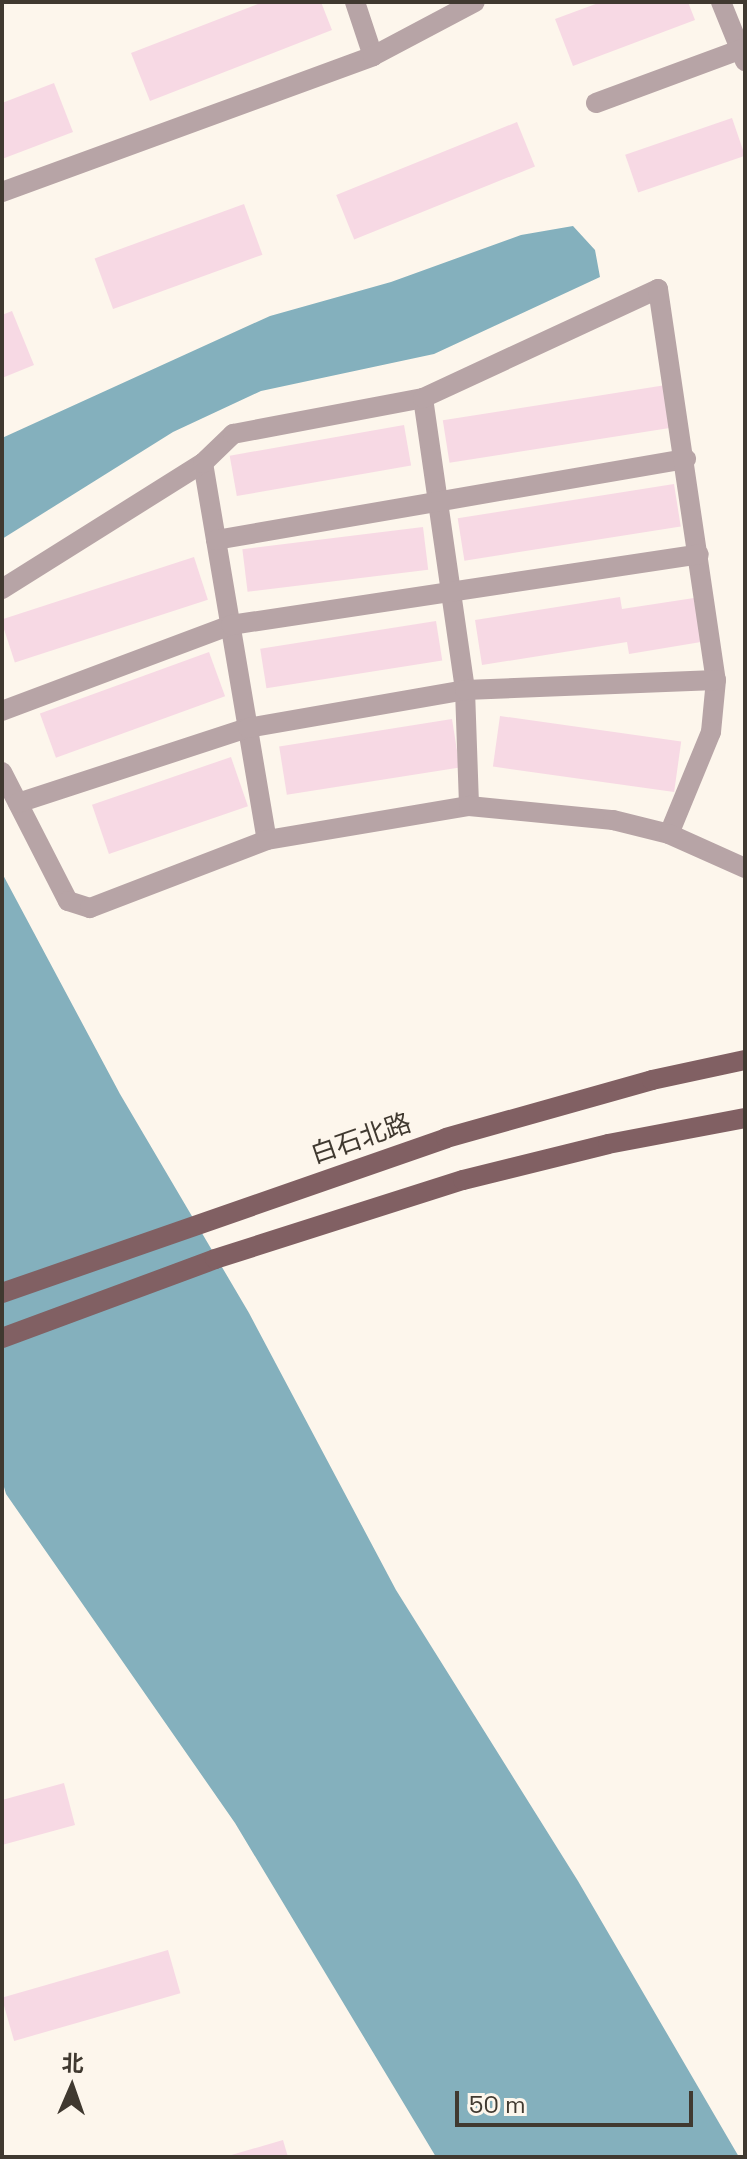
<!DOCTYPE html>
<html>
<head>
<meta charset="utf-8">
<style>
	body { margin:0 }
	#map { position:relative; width:747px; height:2159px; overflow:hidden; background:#fdf6ec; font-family:"Space Grotesk","Noto Sans SC",sans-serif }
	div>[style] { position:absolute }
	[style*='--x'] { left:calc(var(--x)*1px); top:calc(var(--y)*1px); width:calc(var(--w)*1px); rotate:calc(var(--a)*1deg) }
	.water>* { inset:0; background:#84b0bd }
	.building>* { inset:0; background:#f7d9e4; transform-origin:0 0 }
	.minor>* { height:20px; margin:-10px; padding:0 10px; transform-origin:10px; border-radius:10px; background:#b7a4a6 }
	.major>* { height:20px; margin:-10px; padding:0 10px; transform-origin:10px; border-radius:10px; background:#816063 }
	span { translate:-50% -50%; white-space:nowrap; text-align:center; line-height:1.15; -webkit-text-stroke:6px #fdf6ec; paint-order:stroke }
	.street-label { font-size:26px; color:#403930 }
	.frame { position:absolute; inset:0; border:4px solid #403930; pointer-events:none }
	.north { position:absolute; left:32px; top:2047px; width:80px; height:80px; -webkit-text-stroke:6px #fdf6ec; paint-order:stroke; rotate:2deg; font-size:22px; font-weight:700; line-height:32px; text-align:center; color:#403930 }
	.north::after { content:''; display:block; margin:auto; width:28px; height:36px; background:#403930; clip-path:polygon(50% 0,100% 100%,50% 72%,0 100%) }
	.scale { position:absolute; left:455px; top:2091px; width:238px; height:36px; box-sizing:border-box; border:4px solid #403930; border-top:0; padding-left:10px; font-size:24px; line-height:28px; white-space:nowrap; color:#403930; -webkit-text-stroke:6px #fdf6ec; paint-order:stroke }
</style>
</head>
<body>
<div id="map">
	<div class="water">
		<div style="clip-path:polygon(573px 226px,595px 250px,600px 277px,434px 354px,261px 391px,173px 432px,2px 539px,2px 438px,270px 316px,391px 282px,521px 235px)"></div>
		<div style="clip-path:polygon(2px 873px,120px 1094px,249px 1313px,396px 1590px,578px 1881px,739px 2157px,436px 2157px,235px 1823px,6px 1494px,2px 1480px)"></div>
	</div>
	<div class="building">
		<div style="clip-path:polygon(263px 2px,321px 2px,332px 30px,150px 101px,131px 53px)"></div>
		<div style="clip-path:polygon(601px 2px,688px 2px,695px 20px,573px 66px,555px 19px)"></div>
		<div style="clip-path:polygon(54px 83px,73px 132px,2px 159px,2px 103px)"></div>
		<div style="left:732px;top:118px;width:40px;height:113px;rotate:71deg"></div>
		<div style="left:517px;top:122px;width:48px;height:195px;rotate:68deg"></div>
		<div style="left:244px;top:204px;width:54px;height:159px;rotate:70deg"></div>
		<div style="clip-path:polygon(12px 311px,34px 365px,2px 378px,2px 315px)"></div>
		<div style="left:666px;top:385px;width:43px;height:226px;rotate:81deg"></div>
		<div style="left:404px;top:425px;width:41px;height:177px;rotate:80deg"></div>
		<div style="left:674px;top:484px;width:43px;height:219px;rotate:81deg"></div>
		<div style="left:423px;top:527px;width:43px;height:182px;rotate:83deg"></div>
		<div style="left:194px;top:557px;width:45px;height:203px;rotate:72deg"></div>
		<div style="clip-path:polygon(620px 597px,622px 609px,694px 598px,701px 642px,629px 654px,627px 642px,482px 665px,475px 620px)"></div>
		<div style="left:436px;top:621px;width:40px;height:178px;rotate:81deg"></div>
		<div style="left:209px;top:652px;width:47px;height:180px;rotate:70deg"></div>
		<div style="left:500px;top:716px;width:183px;height:51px;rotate:8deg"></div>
		<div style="left:452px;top:719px;width:49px;height:175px;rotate:81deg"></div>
		<div style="left:231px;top:757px;width:52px;height:147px;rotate:71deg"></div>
		<div style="clip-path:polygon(64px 1783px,75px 1825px,2px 1845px,2px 1800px)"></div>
		<div style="left:168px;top:1950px;width:45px;height:173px;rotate:74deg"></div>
		<div style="clip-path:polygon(283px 2140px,288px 2157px,228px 2157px,228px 2156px)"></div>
	</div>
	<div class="minor">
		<div style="--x:355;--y:2;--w:57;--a:71.6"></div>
		<div style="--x:721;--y:2;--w:64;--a:67.9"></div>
		<div style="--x:596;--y:103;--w:159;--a:-20.3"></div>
		<div style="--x:2;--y:192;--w:395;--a:-20.1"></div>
		<div style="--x:373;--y:56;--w:115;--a:-27.9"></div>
		<div style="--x:423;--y:398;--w:295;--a:81.8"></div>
		<div style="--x:465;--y:690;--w:116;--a:88"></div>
		<div style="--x:203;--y:463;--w:382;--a:80.4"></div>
		<div style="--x:216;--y:540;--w:477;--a:-9.8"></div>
		<div style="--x:2;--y:589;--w:237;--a:-32.1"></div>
		<div style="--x:203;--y:463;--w:42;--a:-44"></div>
		<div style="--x:233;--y:434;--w:193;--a:-10.7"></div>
		<div style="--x:423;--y:398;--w:259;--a:-24.9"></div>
		<div style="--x:658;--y:289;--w:395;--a:81.6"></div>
		<div style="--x:716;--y:680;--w:52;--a:95.5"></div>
		<div style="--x:711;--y:732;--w:110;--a:112.4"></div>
		<div style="--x:2;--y:711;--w:245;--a:-20.6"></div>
		<div style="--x:231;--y:625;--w:473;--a:-8.6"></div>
		<div style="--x:2;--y:772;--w:145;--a:62.9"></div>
		<div style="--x:68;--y:901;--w:23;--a:18"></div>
		<div style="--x:90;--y:908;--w:190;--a:-21"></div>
		<div style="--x:267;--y:840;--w:205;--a:-9.6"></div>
		<div style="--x:469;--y:806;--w:145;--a:5.6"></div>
		<div style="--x:613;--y:820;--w:58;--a:14"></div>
		<div style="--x:669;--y:834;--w:83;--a:24.1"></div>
		<div style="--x:18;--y:803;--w:242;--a:-18.1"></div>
		<div style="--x:248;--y:728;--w:220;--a:-9.9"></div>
		<div style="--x:465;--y:690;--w:251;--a:-2.3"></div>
	</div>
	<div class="major">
		<div style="--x:2;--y:1293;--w:470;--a:-19.2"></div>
		<div style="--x:446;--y:1138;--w:214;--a:-15.7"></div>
		<div style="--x:652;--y:1080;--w:95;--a:-12.1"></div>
		<div style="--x:2;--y:1338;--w:227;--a:-20.3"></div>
		<div style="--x:215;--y:1259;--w:260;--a:-17.7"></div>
		<div style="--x:463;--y:1180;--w:149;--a:-13.9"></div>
		<div style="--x:608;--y:1144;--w:139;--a:-10.7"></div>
	</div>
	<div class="street-label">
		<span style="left:361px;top:1139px;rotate:-19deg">白石北路</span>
	</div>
	<div class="frame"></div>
	<div class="north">北</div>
	<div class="scale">50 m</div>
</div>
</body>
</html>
